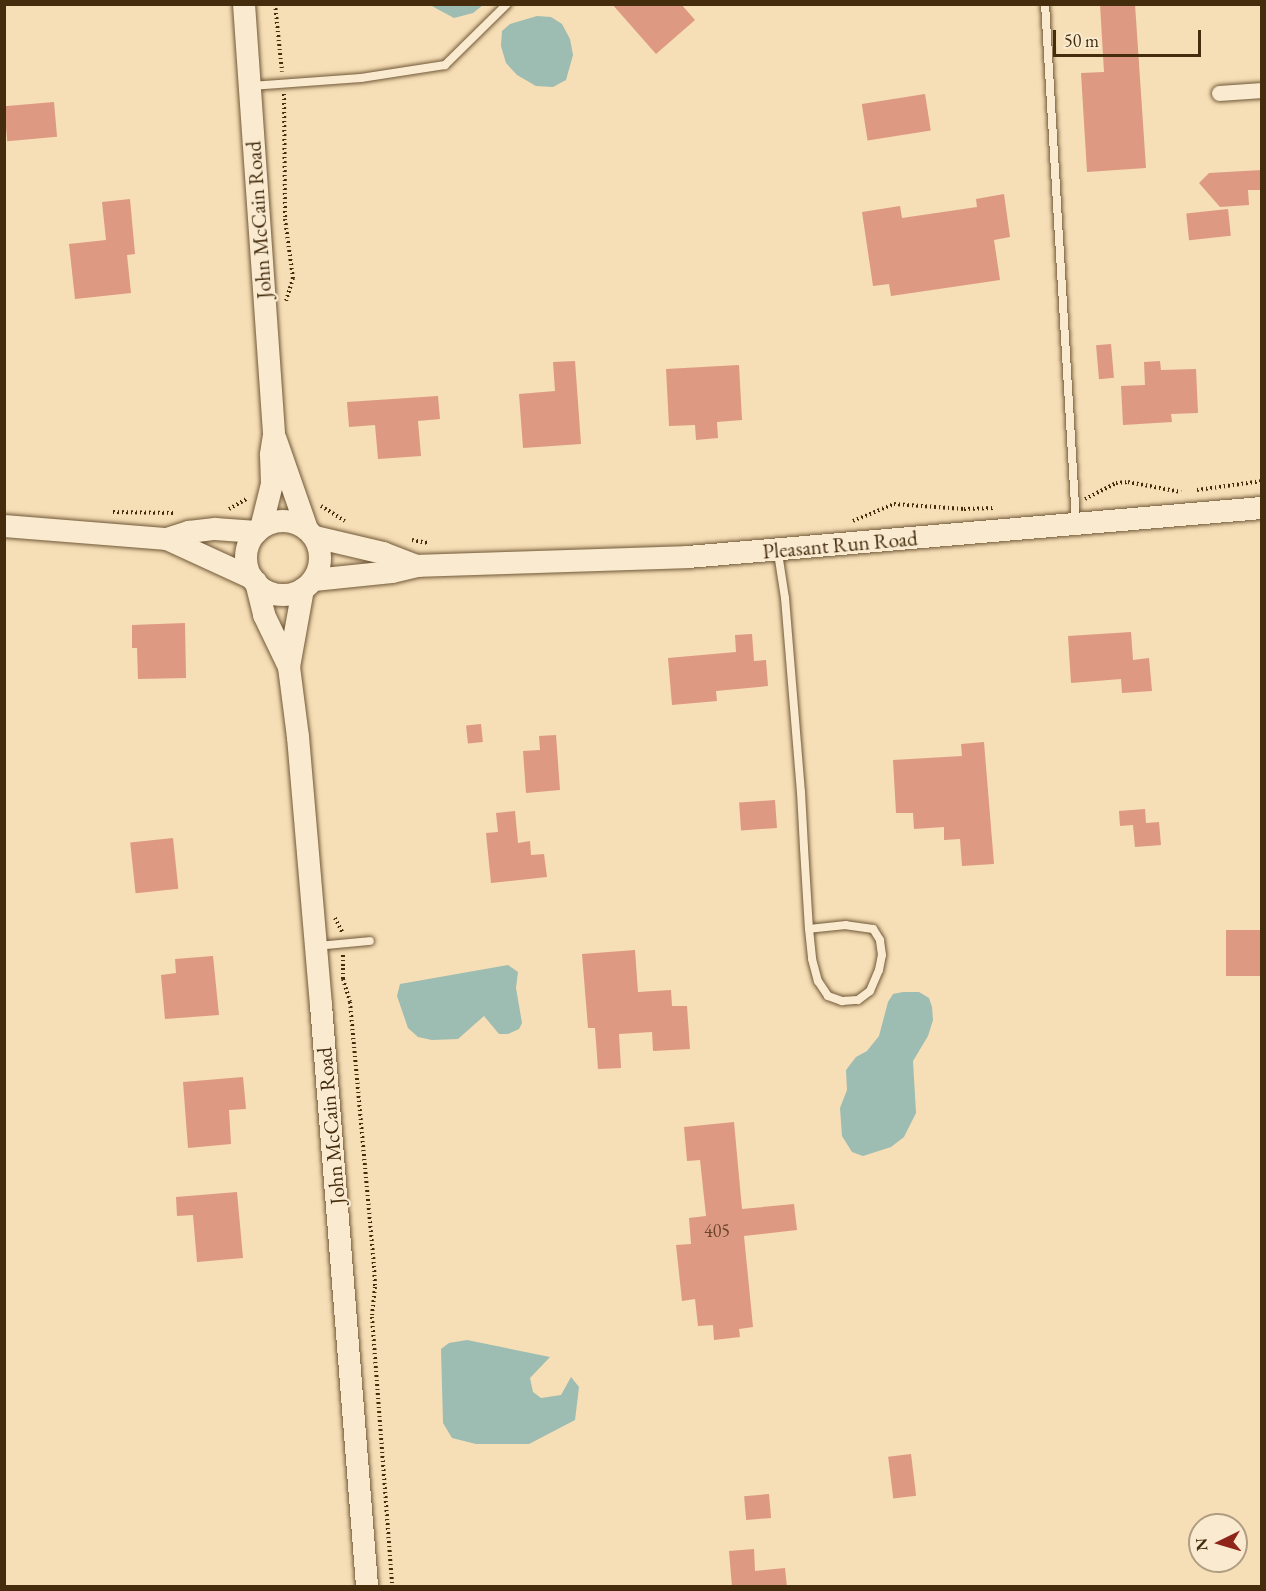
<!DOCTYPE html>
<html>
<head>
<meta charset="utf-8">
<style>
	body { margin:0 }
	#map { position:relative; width:1266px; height:1591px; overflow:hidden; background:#f6deb6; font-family:"EB Garamond",serif }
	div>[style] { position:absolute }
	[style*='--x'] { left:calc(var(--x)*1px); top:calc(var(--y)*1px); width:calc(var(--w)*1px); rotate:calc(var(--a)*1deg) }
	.water>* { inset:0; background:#9dbcb2 }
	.building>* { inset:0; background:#dd9982; transform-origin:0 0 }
	.path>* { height:4px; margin-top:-2px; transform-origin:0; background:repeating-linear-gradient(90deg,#442c0d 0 1.5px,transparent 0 4.5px) }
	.roads { filter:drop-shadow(0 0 2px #705837) drop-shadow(0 0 2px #705837) }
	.lane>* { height:8px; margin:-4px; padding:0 4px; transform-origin:4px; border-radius:4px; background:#f9ead0 }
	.street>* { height:15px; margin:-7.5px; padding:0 7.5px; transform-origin:7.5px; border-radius:7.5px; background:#f9ead0 }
	.secondary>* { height:22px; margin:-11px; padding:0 11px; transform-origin:11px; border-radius:11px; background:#f9ead0 }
	.secondary>.ring { margin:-11px; padding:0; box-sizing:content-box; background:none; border:22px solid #f9ead0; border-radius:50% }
	span { translate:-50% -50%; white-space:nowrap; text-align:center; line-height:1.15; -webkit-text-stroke:4.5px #f9ead0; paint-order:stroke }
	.number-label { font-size:18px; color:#6a472a }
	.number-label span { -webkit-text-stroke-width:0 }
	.street-label { font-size:21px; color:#442c0d }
	.frame { position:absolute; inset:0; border:6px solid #442c0d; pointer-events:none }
	.north { position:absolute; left:1188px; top:1513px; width:60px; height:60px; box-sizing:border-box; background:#f9ead0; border:2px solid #b19e82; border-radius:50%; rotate:265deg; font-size:16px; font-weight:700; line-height:24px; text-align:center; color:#442c0d }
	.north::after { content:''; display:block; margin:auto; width:21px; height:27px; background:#8f2418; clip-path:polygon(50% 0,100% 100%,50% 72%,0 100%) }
	.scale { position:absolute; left:1053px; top:30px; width:148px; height:27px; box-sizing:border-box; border:3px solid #442c0d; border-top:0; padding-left:8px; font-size:18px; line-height:21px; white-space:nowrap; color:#442c0d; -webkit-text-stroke:4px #f9ead0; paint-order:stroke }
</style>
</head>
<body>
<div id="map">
	<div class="water">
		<div style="clip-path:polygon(430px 5px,483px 5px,473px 13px,454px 18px)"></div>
		<div style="clip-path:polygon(537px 16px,551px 17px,562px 24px,570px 39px,573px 55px,566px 80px,553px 87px,536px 86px,517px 75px,506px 63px,501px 46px,502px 31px,510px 24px)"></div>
		<div style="clip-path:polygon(508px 965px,518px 972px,516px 988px,522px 1023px,519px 1029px,508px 1034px,499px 1034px,484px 1016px,458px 1039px,432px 1040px,418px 1037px,408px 1028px,397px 996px,400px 984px)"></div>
		<div style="clip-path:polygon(903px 992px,919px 992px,929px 998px,932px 1007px,933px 1020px,928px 1036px,913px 1061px,916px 1113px,904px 1137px,891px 1147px,863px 1156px,852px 1152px,842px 1136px,840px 1108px,847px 1090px,846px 1070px,856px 1057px,867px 1051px,879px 1036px,888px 1002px,893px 994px)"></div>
		<div style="clip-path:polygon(467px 1340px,550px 1357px,530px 1378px,533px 1392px,541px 1398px,561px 1395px,571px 1377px,579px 1387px,575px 1420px,529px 1444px,476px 1444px,452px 1438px,443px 1423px,441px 1349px,449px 1343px)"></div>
	</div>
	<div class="building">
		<div style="clip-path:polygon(612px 4px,681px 4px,695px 20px,656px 54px)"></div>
		<div style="clip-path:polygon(1100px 4px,1135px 4px,1146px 168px,1087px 172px,1081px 73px,1104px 72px)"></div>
		<div style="left:925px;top:94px;width:37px;height:64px;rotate:81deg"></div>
		<div style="left:54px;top:102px;width:35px;height:50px;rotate:85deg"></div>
		<div style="clip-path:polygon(1262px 170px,1262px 190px,1248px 190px,1249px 205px,1220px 207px,1199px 183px,1209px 173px)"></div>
		<div style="clip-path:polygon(1004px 194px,1010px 237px,994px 240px,1000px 280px,891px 296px,889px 284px,873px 286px,862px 212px,900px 206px,902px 218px,977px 207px,976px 199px)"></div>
		<div style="clip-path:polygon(130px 199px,135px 254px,127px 255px,131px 293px,75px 299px,69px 244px,106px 240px,102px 202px)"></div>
		<div style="left:1228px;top:209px;width:27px;height:42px;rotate:84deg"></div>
		<div style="left:1111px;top:344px;width:34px;height:15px;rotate:85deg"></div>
		<div style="clip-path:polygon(575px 361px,581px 444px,523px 448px,519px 394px,555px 391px,553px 362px)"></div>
		<div style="clip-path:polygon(1160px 361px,1161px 370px,1196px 369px,1198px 413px,1171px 414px,1172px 422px,1123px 425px,1121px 386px,1145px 385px,1144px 362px)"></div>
		<div style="clip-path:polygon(739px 365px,742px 420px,717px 422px,718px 438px,696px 440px,695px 425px,669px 426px,666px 369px)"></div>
		<div style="clip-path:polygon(438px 396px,440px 419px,418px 421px,421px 456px,378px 459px,375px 425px,349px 427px,347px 402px)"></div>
		<div style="clip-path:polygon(185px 623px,186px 678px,138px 679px,137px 648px,132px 648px,132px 625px)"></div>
		<div style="clip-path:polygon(1131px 632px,1133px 660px,1149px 658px,1152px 691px,1122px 693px,1121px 679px,1071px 683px,1068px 636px)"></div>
		<div style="clip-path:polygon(752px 634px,754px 661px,766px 660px,768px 686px,716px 691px,717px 701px,672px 705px,668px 658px,736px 652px,735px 635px)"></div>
		<div style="left:481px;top:724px;width:18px;height:15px;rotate:84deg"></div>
		<div style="clip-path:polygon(556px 735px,560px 790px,526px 793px,523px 751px,540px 750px,539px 736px)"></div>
		<div style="clip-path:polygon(984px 742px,994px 864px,962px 866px,960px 839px,944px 840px,944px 827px,914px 829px,913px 813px,896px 813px,893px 760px,962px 756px,961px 744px)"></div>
		<div style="left:775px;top:800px;width:28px;height:36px;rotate:86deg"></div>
		<div style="clip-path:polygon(1145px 809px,1146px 823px,1159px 822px,1161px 845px,1135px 847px,1133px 825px,1120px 826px,1119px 811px)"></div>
		<div style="clip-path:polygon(515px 811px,518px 843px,530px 841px,531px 855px,544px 854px,547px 877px,491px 883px,486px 833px,498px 832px,496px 813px)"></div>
		<div style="left:173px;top:838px;width:51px;height:43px;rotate:84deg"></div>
		<div style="left:1262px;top:930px;width:46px;height:36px;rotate:90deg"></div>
		<div style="clip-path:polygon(635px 950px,638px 992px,671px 990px,672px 1006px,687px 1006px,690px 1049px,653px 1051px,652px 1032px,619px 1034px,621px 1068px,598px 1069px,595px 1028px,588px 1028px,582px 954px)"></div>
		<div style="clip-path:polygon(213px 956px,219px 1015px,165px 1019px,161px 975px,176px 973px,175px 959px)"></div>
		<div style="clip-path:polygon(243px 1077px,246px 1109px,229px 1110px,231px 1144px,188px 1148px,183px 1082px)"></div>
		<div style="clip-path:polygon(734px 1122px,742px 1209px,794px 1204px,797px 1230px,744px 1236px,753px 1327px,739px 1329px,740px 1337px,714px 1340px,713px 1325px,698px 1326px,695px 1299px,682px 1301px,676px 1245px,691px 1244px,689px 1218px,706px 1216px,700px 1160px,687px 1161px,684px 1127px)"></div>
		<div style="clip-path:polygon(237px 1192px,243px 1258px,197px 1262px,193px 1215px,177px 1216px,176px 1197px)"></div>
		<div style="left:911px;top:1454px;width:42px;height:23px;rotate:83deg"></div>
		<div style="left:769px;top:1494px;width:24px;height:25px;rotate:85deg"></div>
		<div style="clip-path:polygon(754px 1549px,755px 1571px,785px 1568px,787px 1587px,732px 1587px,729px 1551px)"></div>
	</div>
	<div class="path">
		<div style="--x:275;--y:4;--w:68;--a:84.1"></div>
		<div style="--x:284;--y:94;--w:125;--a:89.5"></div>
		<div style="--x:285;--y:219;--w:60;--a:82.3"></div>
		<div style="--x:293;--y:278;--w:24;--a:107"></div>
		<div style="--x:1197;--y:490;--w:66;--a:-7.9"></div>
		<div style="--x:1085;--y:499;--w:35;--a:-27"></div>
		<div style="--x:1116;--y:483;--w:12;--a:-5"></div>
		<div style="--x:1128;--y:482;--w:54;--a:10.7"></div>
		<div style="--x:321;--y:506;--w:28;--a:32"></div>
		<div style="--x:229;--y:509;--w:20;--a:-30"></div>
		<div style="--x:113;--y:512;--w:61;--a:0.9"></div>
		<div style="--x:853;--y:521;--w:44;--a:-22.5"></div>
		<div style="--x:894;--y:504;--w:70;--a:4.1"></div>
		<div style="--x:964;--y:509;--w:30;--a:-2"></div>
		<div style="--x:412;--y:540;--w:16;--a:11"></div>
		<div style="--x:335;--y:918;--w:16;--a:63"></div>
		<div style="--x:343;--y:955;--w:24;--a:90"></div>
		<div style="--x:343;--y:979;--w:24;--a:73"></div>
		<div style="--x:350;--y:1002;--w:265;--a:84.8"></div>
		<div style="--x:374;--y:1266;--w:21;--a:87"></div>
		<div style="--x:375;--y:1287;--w:30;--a:96"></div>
		<div style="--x:372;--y:1317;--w:270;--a:85.7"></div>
	</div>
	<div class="roads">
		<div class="lane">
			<div style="--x:1045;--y:4;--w:518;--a:86.57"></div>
			<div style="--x:251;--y:86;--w:110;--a:-4.2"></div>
			<div style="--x:361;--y:78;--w:85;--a:-8.8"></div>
			<div style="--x:445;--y:65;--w:87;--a:-44.5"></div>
			<div style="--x:778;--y:553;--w:46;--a:81.2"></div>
			<div style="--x:785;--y:598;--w:195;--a:85.3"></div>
			<div style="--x:801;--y:792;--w:56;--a:86.9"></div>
			<div style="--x:804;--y:848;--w:81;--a:86.5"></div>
			<div style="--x:809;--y:929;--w:30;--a:84"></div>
			<div style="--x:812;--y:959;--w:23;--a:75"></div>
			<div style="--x:818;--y:981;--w:18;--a:56"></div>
			<div style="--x:828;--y:996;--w:15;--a:20"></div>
			<div style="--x:842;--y:1001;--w:16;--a:-4"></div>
			<div style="--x:858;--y:1000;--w:15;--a:-37"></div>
			<div style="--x:870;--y:991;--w:23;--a:-67"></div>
			<div style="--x:879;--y:970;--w:15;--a:-79"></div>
			<div style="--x:882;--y:955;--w:15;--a:-98"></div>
			<div style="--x:880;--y:940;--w:13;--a:-122"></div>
			<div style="--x:873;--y:929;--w:27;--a:-172"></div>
			<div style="--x:846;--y:925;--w:37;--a:174"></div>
			<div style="--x:317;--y:946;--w:53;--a:-5.4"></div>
		</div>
		<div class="street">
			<div style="--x:1219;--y:93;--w:43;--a:-4"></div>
		</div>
		<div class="secondary">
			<div style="--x:244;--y:4;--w:432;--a:86"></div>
			<div style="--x:274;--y:435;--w:20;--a:99"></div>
			<div style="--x:271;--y:455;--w:29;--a:88"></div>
			<div style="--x:272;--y:484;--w:45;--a:104"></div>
			<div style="--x:276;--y:440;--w:94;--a:70.8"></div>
			<div class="ring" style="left:246px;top:521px;width:52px;height:52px"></div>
			<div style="--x:4;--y:526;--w:164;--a:4.6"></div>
			<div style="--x:167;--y:539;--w:94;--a:24.6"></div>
			<div style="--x:315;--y:537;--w:70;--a:13.2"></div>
			<div style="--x:383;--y:553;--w:36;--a:21"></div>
			<div style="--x:167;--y:539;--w:23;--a:-18"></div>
			<div style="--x:189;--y:532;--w:26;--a:-7"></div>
			<div style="--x:215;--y:529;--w:42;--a:4.1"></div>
			<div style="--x:314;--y:580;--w:78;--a:-5.9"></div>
			<div style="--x:392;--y:572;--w:26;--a:-13"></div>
			<div style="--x:417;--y:566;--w:271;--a:-1.9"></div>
			<div style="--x:688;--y:557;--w:576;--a:-4.88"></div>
			<div style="--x:256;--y:582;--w:34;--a:76"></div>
			<div style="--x:264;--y:615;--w:58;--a:64.3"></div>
			<div style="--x:303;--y:589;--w:79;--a:100.2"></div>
			<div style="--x:289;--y:667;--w:71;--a:82.7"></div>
			<div style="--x:298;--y:737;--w:269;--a:85.1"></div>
			<div style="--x:321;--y:1005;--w:583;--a:85.47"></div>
		</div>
	</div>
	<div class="number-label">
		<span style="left:717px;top:1231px">405</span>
	</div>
	<div class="street-label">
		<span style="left:259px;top:220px;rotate:-94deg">John McCain Road</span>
		<span style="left:840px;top:545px;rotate:-5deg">Pleasant Run Road</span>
		<span style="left:331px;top:1126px;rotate:-95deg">John McCain Road</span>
	</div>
	<div class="frame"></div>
	<div class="north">N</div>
	<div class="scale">50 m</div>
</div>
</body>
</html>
